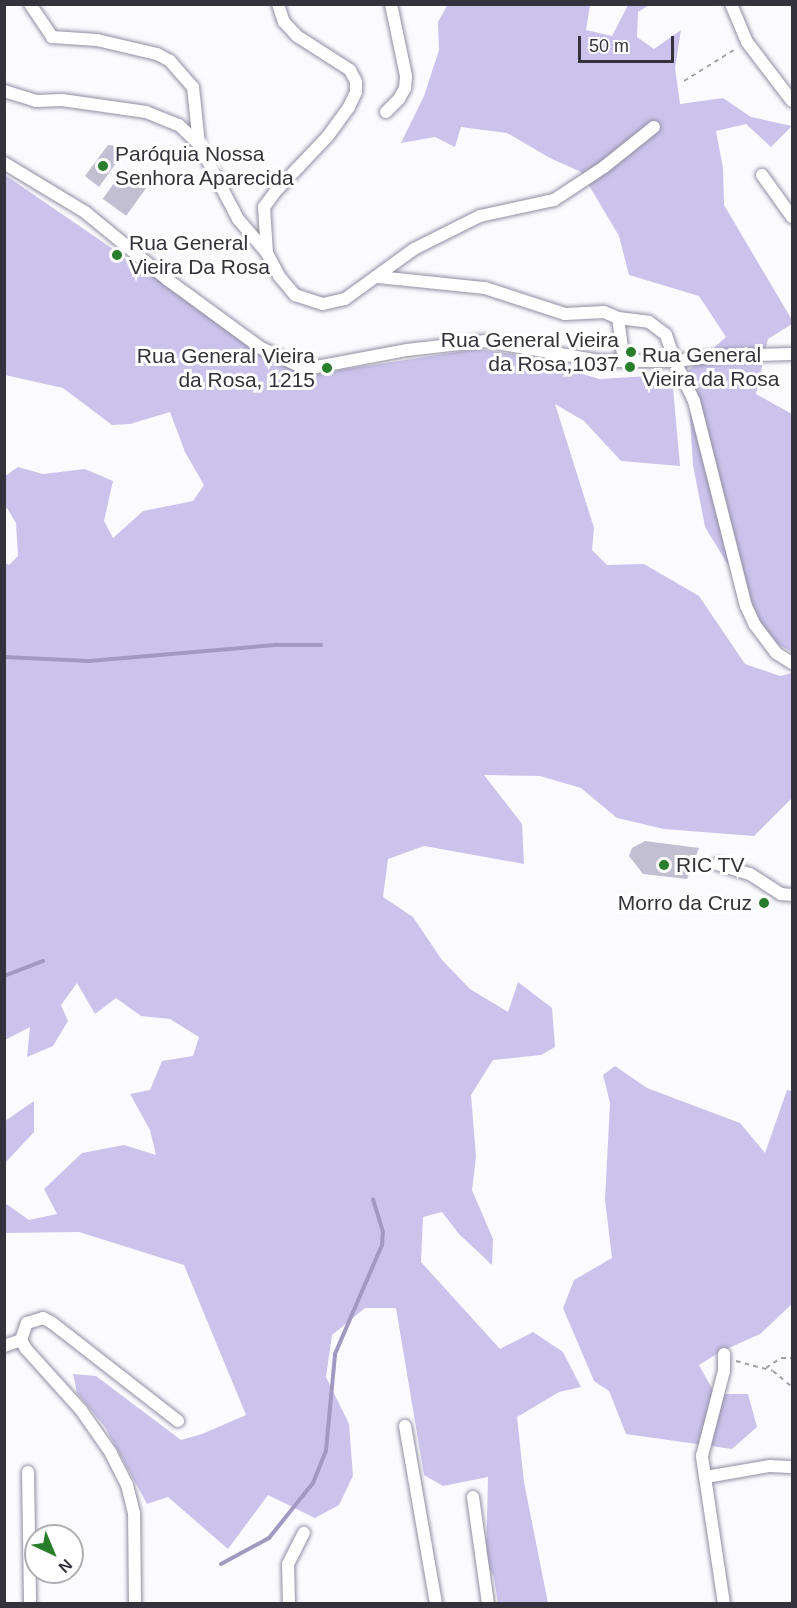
<!DOCTYPE html>
<html>
<head>
<meta charset="utf-8">
<style>
	body { margin:0 }
	#map { position:relative; width:797px; height:1608px; overflow:hidden; background:#fbfbff; font-family:Arial,sans-serif }
	div>[style] { position:absolute }
	[style*='--x'] { left:calc(var(--x)*1px); top:calc(var(--y)*1px); width:calc(var(--w)*1px); rotate:calc(var(--a)*1deg) }
	.forest>* { inset:0; background:#cbc3ec }
	.stream>* { height:4px; margin:-2px; padding:0 2px; transform-origin:2px; border-radius:2px; background:#a199c1 }
	.building>* { inset:0; background:#c2bfd3; transform-origin:0 0 }
	.path>* { height:2px; margin-top:-1px; transform-origin:0; background:repeating-linear-gradient(90deg,#9e9ea4 0 4.5px,transparent 0 9px) }
	.roads { filter:drop-shadow(0 0 2px #918ea1) drop-shadow(0 0 2px #918ea1) }
	.minor>* { height:12px; margin:-6px; padding:0 6px; transform-origin:6px; border-radius:6px; background:#fff }
	.dots>* { width:16px; height:16px; translate:-50% -50%; box-sizing:border-box; border:3px solid #fff; border-radius:50% }
	span { translate:-50% -50%; white-space:nowrap; text-align:center; line-height:1.15; -webkit-text-stroke:6px #fff; paint-order:stroke }
	.poi-label { font-size:21px; color:#34333b }
	.left { translate:0 -50%; text-align:left }
	.right { translate:-100% -50%; text-align:right }
	.frame { position:absolute; inset:0; border:6px solid #34333b; pointer-events:none }
	.north { position:absolute; left:24px; top:1524px; width:60px; height:60px; box-sizing:border-box; background:#fff; border:2px solid #aeadb1; border-radius:50%; rotate:136deg; font-size:16px; font-weight:700; line-height:24px; text-align:center; color:#34333b }
	.north::after { content:''; display:block; margin:auto; width:21px; height:27px; background:#297e2b; clip-path:polygon(50% 0,100% 100%,50% 72%,0 100%) }
	.scale { position:absolute; left:578px; top:36px; width:96px; height:27px; box-sizing:border-box; border:3px solid #34333b; border-top:0; padding-left:8px; font-size:18px; line-height:21px; white-space:nowrap; color:#34333b; -webkit-text-stroke:4px #fff; paint-order:stroke }
</style>
</head>
<body>
<div id="map">
	<div class="forest">
		<div style="clip-path:polygon(448px 4px,590px 5px,586px 30px,612px 36px,628px 5px,649px 5px,638px 12px,637px 37px,654px 49px,681px 30px,675px 68px,680px 104px,723px 98px,751px 117px,792px 126px,771px 147px,746px 124px,716px 131px,723px 168px,724px 205px,792px 320px,792px 324px,768px 339px,756px 394px,792px 414px,792px 652px,768px 639px,750px 601px,705px 527px,693px 465px,687px 372px,726px 337px,699px 296px,629px 275px,619px 236px,581px 172px,550px 158px,507px 133px,461px 127px,455px 147px,435px 137px,401px 143px,424px 96px,439px 50px,438px 22px)"></div>
		<div style="clip-path:polygon(5px 175px,129px 260px,203px 305px,260px 353px,313px 374px,477px 349px,526px 356px,599px 379px,650px 376px,673px 388px,680px 466px,621px 461px,584px 421px,555px 404px,594px 528px,592px 550px,607px 565px,644px 564px,699px 596px,745px 664px,780px 676px,792px 673px,792px 798px,754px 836px,664px 829px,617px 818px,581px 788px,540px 776px,484px 775px,522px 824px,524px 864px,424px 846px,388px 859px,383px 897px,413px 917px,442px 960px,470px 989px,508px 1012px,518px 982px,552px 1008px,555px 1047px,541px 1055px,493px 1060px,471px 1095px,476px 1157px,472px 1190px,493px 1239px,492px 1265px,459px 1234px,442px 1212px,423px 1217px,421px 1262px,500px 1349px,533px 1332px,563px 1352px,581px 1387px,559px 1392px,517px 1417px,524px 1482px,548px 1603px,498px 1603px,494px 1578px,486px 1560px,488px 1477px,443px 1486px,424px 1475px,396px 1308px,365px 1308px,332px 1335px,326px 1377px,349px 1424px,353px 1476px,339px 1505px,315px 1518px,268px 1495px,228px 1549px,168px 1497px,147px 1504px,105px 1427px,77px 1393px,73px 1374px,96px 1376px,181px 1440px,202px 1434px,246px 1415px,184px 1265px,79px 1232px,5px 1233px,5px 1203px,29px 1220px,57px 1214px,44px 1189px,82px 1153px,124px 1145px,156px 1155px,150px 1130px,130px 1094px,150px 1090px,162px 1061px,193px 1056px,199px 1037px,170px 1019px,141px 1016px,116px 998px,95px 1014px,77px 983px,61px 1005px,68px 1021px,53px 1046px,27px 1057px,30px 1027px,5px 1040px,4px 562px,9px 565px,18px 556px,16px 523px,7px 508px,5px 509px,5px 476px,18px 467px,43px 474px,85px 469px,113px 481px,104px 521px,113px 538px,143px 511px,193px 501px,204px 485px,185px 452px,170px 412px,130px 424px,112px 425px,63px 388px,5px 375px)"></div>
		<div style="clip-path:polygon(615px 1066px,647px 1088px,740px 1123px,765px 1153px,787px 1090px,792px 1091px,792px 1304px,760px 1334px,720px 1352px,699px 1365px,715px 1394px,748px 1394px,757px 1427px,732px 1449px,626px 1434px,609px 1391px,594px 1381px,563px 1308px,574px 1280px,612px 1258px,605px 1200px,610px 1103px,603px 1075px)"></div>
		<div style="clip-path:polygon(34px 1101px,34px 1132px,5px 1163px,5px 1121px)"></div>
	</div>
	<div class="stream">
		<div style="--x:4;--y:657;--w:85;--a:2.7"></div>
		<div style="--x:89;--y:661;--w:189;--a:-4.9"></div>
		<div style="--x:277;--y:645;--w:44;--a:0"></div>
		<div style="--x:4;--y:976;--w:42;--a:-21"></div>
		<div style="--x:221;--y:1564;--w:55;--a:-28.4"></div>
		<div style="--x:269;--y:1538;--w:70;--a:-51.3"></div>
		<div style="--x:313;--y:1483;--w:35;--a:-68"></div>
		<div style="--x:326;--y:1450;--w:96;--a:-84.6"></div>
		<div style="--x:335;--y:1354;--w:119;--a:-66.7"></div>
		<div style="--x:382;--y:1245;--w:13;--a:-86"></div>
		<div style="--x:383;--y:1232;--w:34;--a:-107"></div>
	</div>
	<div class="building">
		<div style="clip-path:polygon(108px 145px,117px 146px,120px 149px,118px 154px,122px 155px,99px 187px,85px 176px)"></div>
		<div style="left:125px;top:168px;width:29px;height:38px;rotate:36deg"></div>
		<div style="clip-path:polygon(645px 841px,699px 848px,687px 879px,643px 874px,629px 856px,632px 848px)"></div>
	</div>
	<div class="path">
		<div style="--x:684;--y:81;--w:62;--a:-31.9"></div>
		<div style="--x:736;--y:1361;--w:38;--a:15"></div>
		<div style="--x:773;--y:1371;--w:25;--a:40"></div>
		<div style="--x:766;--y:1368;--w:18;--a:-34"></div>
		<div style="--x:781;--y:1358;--w:11;--a:0"></div>
	</div>
	<div class="roads">
		<div class="minor">
			<div style="--x:30;--y:4;--w:40;--a:56"></div>
			<div style="--x:52;--y:37;--w:45;--a:3.8"></div>
			<div style="--x:97;--y:40;--w:62;--a:13.1"></div>
			<div style="--x:157;--y:54;--w:15;--a:28"></div>
			<div style="--x:170;--y:61;--w:35;--a:49"></div>
			<div style="--x:193;--y:87;--w:57;--a:84"></div>
			<div style="--x:278;--y:4;--w:19;--a:72"></div>
			<div style="--x:284;--y:22;--w:19;--a:47"></div>
			<div style="--x:297;--y:36;--w:63;--a:32.7"></div>
			<div style="--x:350;--y:70;--w:13;--a:63"></div>
			<div style="--x:356;--y:82;--w:10;--a:90"></div>
			<div style="--x:356;--y:92;--w:17;--a:115"></div>
			<div style="--x:349;--y:107;--w:37;--a:126"></div>
			<div style="--x:327;--y:137;--w:76;--a:133.4"></div>
			<div style="--x:275;--y:192;--w:19;--a:126"></div>
			<div style="--x:264;--y:207;--w:46;--a:86.3"></div>
			<div style="--x:267;--y:253;--w:26;--a:62"></div>
			<div style="--x:279;--y:276;--w:25;--a:50"></div>
			<div style="--x:295;--y:295;--w:29;--a:18"></div>
			<div style="--x:323;--y:304;--w:23;--a:-13"></div>
			<div style="--x:345;--y:299;--w:85;--a:-35.9"></div>
			<div style="--x:414;--y:249;--w:74;--a:-26.6"></div>
			<div style="--x:480;--y:216;--w:76;--a:-12.2"></div>
			<div style="--x:554;--y:200;--w:60;--a:-33.4"></div>
			<div style="--x:604;--y:167;--w:64;--a:-38.7"></div>
			<div style="--x:731;--y:4;--w:41;--a:67.2"></div>
			<div style="--x:747;--y:42;--w:74;--a:52.7"></div>
			<div style="--x:4;--y:91;--w:34;--a:17"></div>
			<div style="--x:36;--y:101;--w:26;--a:-2"></div>
			<div style="--x:62;--y:100;--w:85;--a:8.1"></div>
			<div style="--x:146;--y:112;--w:35;--a:22"></div>
			<div style="--x:179;--y:125;--w:28;--a:44"></div>
			<div style="--x:199;--y:144;--w:85;--a:62.5"></div>
			<div style="--x:238;--y:219;--w:45;--a:49.5"></div>
			<div style="--x:386;--y:112;--w:18;--a:-45"></div>
			<div style="--x:399;--y:99;--w:13;--a:-61"></div>
			<div style="--x:405;--y:88;--w:12;--a:-85"></div>
			<div style="--x:406;--y:76;--w:74;--a:-101.8"></div>
			<div style="--x:4;--y:163;--w:95;--a:31.2"></div>
			<div style="--x:85;--y:212;--w:107;--a:39.3"></div>
			<div style="--x:168;--y:280;--w:115;--a:36.2"></div>
			<div style="--x:261;--y:348;--w:42;--a:25.3"></div>
			<div style="--x:299;--y:366;--w:12;--a:9"></div>
			<div style="--x:311;--y:368;--w:98;--a:-10.6"></div>
			<div style="--x:407;--y:350;--w:79;--a:-6.6"></div>
			<div style="--x:485;--y:341;--w:118;--a:9.8"></div>
			<div style="--x:601;--y:361;--w:74;--a:0"></div>
			<div style="--x:675;--y:361;--w:45;--a:-6.3"></div>
			<div style="--x:720;--y:356;--w:72;--a:-1.6"></div>
			<div style="--x:762;--y:175;--w:52;--a:54.5"></div>
			<div style="--x:378;--y:277;--w:108;--a:5.9"></div>
			<div style="--x:485;--y:288;--w:84;--a:18"></div>
			<div style="--x:565;--y:314;--w:39;--a:-3"></div>
			<div style="--x:604;--y:312;--w:15;--a:23"></div>
			<div style="--x:618;--y:318;--w:44;--a:82.2"></div>
			<div style="--x:618;--y:318;--w:31;--a:7"></div>
			<div style="--x:649;--y:322;--w:21;--a:37"></div>
			<div style="--x:666;--y:335;--w:28;--a:71"></div>
			<div style="--x:675;--y:361;--w:44;--a:64.6"></div>
			<div style="--x:694;--y:401;--w:211;--a:75.8"></div>
			<div style="--x:746;--y:606;--w:21;--a:65"></div>
			<div style="--x:755;--y:625;--w:35;--a:53"></div>
			<div style="--x:776;--y:653;--w:19;--a:32"></div>
			<div style="--x:717;--y:864;--w:34;--a:17"></div>
			<div style="--x:750;--y:874;--w:37;--a:33"></div>
			<div style="--x:781;--y:894;--w:11;--a:5"></div>
			<div style="--x:4;--y:1346;--w:18;--a:-19"></div>
			<div style="--x:405;--y:1426;--w:181;--a:80.1"></div>
			<div style="--x:28;--y:1472;--w:132;--a:89.1"></div>
			<div style="--x:706;--y:1477;--w:65;--a:-9.8"></div>
			<div style="--x:770;--y:1466;--w:20;--a:3"></div>
			<div style="--x:473;--y:1497;--w:108;--a:82"></div>
			<div style="--x:135;--y:1604;--w:91;--a:-90.6"></div>
			<div style="--x:134;--y:1513;--w:29;--a:-104"></div>
			<div style="--x:127;--y:1485;--w:36;--a:-117"></div>
			<div style="--x:111;--y:1453;--w:52;--a:-124.9"></div>
			<div style="--x:81;--y:1410;--w:82;--a:-132"></div>
			<div style="--x:26;--y:1349;--w:10;--a:-119"></div>
			<div style="--x:21;--y:1340;--w:18;--a:-71"></div>
			<div style="--x:27;--y:1323;--w:17;--a:-17"></div>
			<div style="--x:43;--y:1318;--w:9;--a:27"></div>
			<div style="--x:51;--y:1322;--w:161;--a:37.9"></div>
			<div style="--x:289;--y:1604;--w:40;--a:-91.4"></div>
			<div style="--x:288;--y:1564;--w:35;--a:-63"></div>
			<div style="--x:724;--y:1604;--w:150;--a:-98.5"></div>
			<div style="--x:702;--y:1456;--w:88;--a:-75.5"></div>
			<div style="--x:724;--y:1371;--w:17;--a:-90"></div>
		</div>
	</div>
	<div class="dots">
		<div style="left:103px;top:166px;background:#297e2b"></div>
		<div style="left:117px;top:255px;background:#297e2b"></div>
		<div style="left:631px;top:352px;background:#297e2b"></div>
		<div style="left:630px;top:367px;background:#297e2b"></div>
		<div style="left:327px;top:368px;background:#297e2b"></div>
		<div style="left:664px;top:865px;background:#297e2b"></div>
		<div style="left:764px;top:903px;background:#297e2b"></div>
	</div>
	<div class="poi-label">
		<span class="left" style="left:115px;top:166px">Paróquia Nossa<br>Senhora Aparecida</span>
		<span class="left" style="left:129px;top:255px">Rua General<br>Vieira Da Rosa</span>
		<span class="right" style="left:619px;top:352px">Rua General Vieira<br>da Rosa,1037</span>
		<span class="left" style="left:642px;top:367px">Rua General<br>Vieira da Rosa</span>
		<span class="right" style="left:315px;top:368px">Rua General Vieira<br>da Rosa, 1215</span>
		<span class="left" style="left:676px;top:865px">RIC TV</span>
		<span class="right" style="left:752px;top:903px">Morro da Cruz</span>
	</div>
	<div class="frame"></div>
	<div class="north">N</div>
	<div class="scale">50 m</div>
</div>
</body>
</html>
